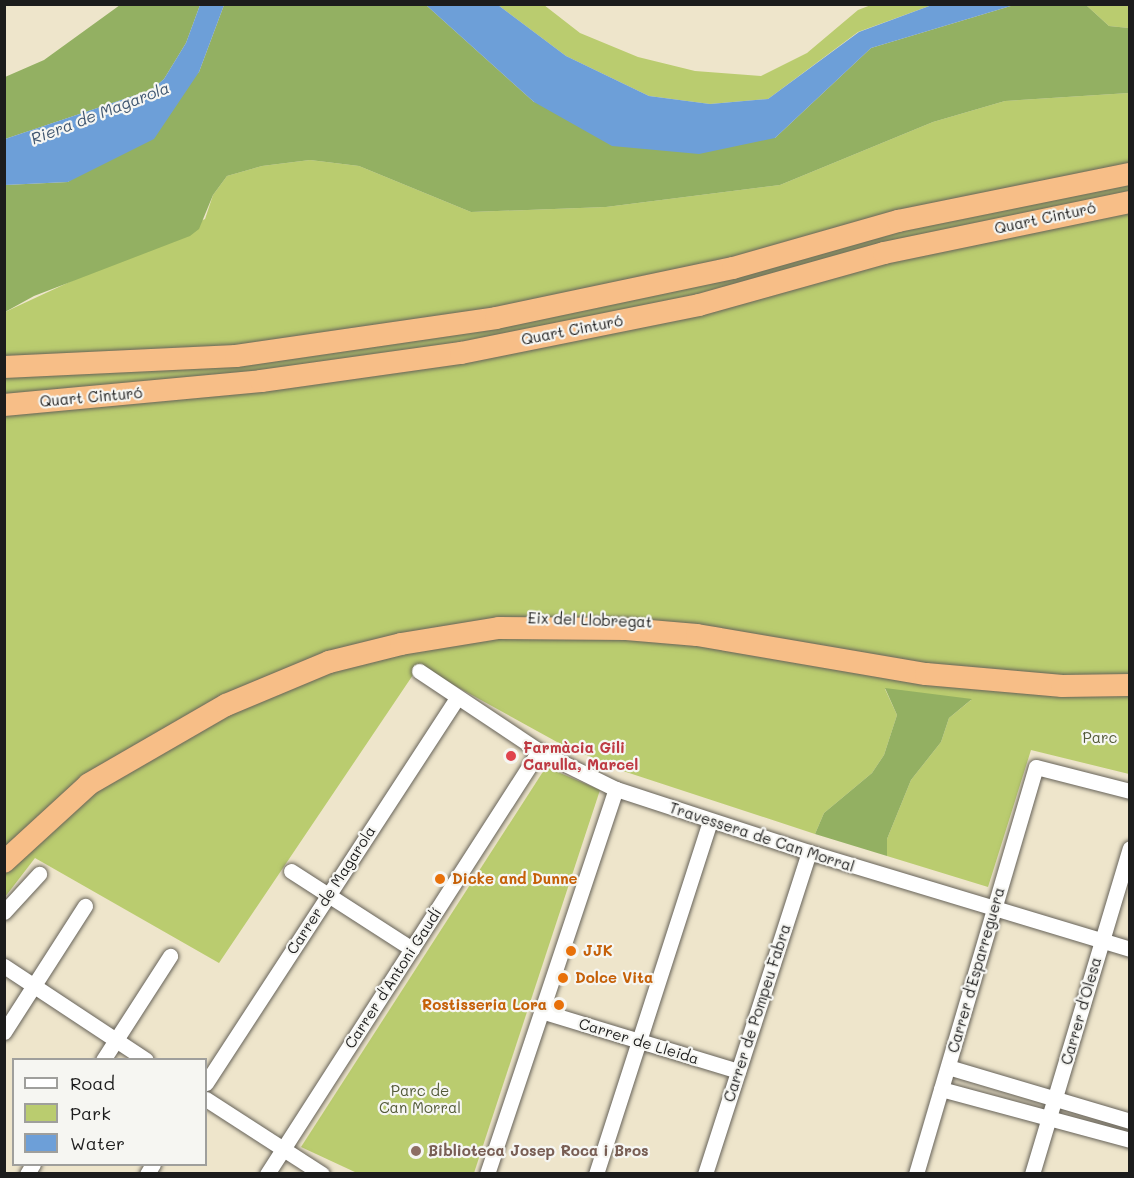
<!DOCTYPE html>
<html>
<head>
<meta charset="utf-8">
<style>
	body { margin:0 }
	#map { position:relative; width:1134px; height:1178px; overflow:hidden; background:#eee5cb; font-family:Mali,sans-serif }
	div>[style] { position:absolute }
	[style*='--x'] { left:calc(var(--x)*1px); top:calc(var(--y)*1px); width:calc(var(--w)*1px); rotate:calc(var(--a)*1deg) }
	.green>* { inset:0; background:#bacc6f }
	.forest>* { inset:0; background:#93b062 }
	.water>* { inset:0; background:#6d9fd8 }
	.roads { filter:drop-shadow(0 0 2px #666259) drop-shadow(0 0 2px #666259) }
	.minor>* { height:15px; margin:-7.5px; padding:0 7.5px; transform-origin:7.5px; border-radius:7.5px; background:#fff }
	.highway>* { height:22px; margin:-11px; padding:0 11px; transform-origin:11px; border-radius:11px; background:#f7be87 }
	.dots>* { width:16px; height:16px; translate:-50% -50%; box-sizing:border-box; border:3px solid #f6f6f2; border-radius:50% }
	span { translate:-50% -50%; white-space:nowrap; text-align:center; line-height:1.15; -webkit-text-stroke:4.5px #f6f6f2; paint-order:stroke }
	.street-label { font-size:15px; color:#1c1c1c }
	.park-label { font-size:15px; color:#535a39 }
	.health-label { font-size:15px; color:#be3a42; font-weight:700 }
	.left { translate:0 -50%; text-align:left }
	.food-label { font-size:15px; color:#c56008; font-weight:700 }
	.right { translate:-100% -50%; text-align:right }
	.education-label { font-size:15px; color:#785e54; font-weight:700 }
	.water-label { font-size:16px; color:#405771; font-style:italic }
	.frame { position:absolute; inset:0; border:6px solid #1c1c1c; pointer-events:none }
	.legend { position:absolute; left:12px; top:1058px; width:195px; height:108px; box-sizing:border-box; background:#f6f6f2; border:2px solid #9f9f9c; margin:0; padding:8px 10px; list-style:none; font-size:18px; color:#1c1c1c }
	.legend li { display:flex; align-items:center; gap:12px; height:30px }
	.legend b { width:30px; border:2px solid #9f9f9c }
</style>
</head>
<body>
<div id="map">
	<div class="green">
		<div style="clip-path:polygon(498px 5px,544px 5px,580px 33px,638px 57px,695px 71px,761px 76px,807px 53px,858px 10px,871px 5px,932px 5px,858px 32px,768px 99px,710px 104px,649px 96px,566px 56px)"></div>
		<div style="clip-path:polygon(1086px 5px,1129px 5px,1129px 28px,1109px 26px)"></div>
		<div style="clip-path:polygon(1129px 93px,1129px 774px,1031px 750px,988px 887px,887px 856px,887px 839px,911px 780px,941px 742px,949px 718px,971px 700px,885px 689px,897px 715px,884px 755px,872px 773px,824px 813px,815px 834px,623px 771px,557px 742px,419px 666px,219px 963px,35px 858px,5px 897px,5px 312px,205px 219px,213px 195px,227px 176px,262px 166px,310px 160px,359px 166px,471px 212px,606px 207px,780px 185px,933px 122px,1005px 101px)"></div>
		<div style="clip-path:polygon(546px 767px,600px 790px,474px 1173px,357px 1173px,301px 1147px)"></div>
	</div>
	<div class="forest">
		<div style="clip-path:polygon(120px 5px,200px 5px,186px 43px,164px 79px,151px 90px,5px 139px,5px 77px,44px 60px)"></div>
		<div style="clip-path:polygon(224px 5px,426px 5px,534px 102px,775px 138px,871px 48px,1014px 5px,1086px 5px,1109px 26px,1129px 28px,1129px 93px,1005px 101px,933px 122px,780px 185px,606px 207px,471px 212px,359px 166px,310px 160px,262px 166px,227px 176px,213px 195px,199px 229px,190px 236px,34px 296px,5px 312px,5px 185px,68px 182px,199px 72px)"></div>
		<div style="clip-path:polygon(885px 688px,972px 699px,949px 718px,941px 742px,911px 780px,887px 839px,887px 856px,815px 834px,824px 813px,872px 773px,884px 755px,897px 715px)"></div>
	</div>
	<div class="water">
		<div style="clip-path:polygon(200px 5px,224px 5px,199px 72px,154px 139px,68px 182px,5px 185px,5px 139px,151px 90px,164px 79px,186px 43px)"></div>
		<div style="clip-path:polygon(426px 5px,498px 5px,566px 56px,649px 96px,710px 104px,768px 99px,859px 32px,932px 5px,1014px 5px,871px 48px,775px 138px,699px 154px,612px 146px,534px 102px)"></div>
	</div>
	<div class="roads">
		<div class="minor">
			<div style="--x:419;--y:671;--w:144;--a:33.7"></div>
			<div style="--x:539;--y:751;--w:86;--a:26.3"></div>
			<div style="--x:616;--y:789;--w:203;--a:18.1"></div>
			<div style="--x:809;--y:852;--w:335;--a:16.8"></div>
			<div style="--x:291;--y:871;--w:144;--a:32.8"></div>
			<div style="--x:4;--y:912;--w:52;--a:-47.4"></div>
			<div style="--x:4;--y:966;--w:170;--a:33.5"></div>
			<div style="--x:541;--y:1011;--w:206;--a:16.9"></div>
			<div style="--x:4;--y:1032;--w:150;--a:-57.3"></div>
			<div style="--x:103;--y:1060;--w:124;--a:-57.2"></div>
			<div style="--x:948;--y:1067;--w:190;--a:16.5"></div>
			<div style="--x:206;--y:1083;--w:460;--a:-56.9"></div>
			<div style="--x:941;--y:1089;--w:196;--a:15.1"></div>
			<div style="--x:206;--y:1099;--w:138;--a:32.9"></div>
			<div style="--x:27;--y:1174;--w:12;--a:-59"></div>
			<div style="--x:147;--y:1174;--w:12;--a:-59"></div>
			<div style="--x:267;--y:1174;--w:503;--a:-57.26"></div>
			<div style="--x:487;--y:1174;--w:406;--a:-71.5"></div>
			<div style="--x:596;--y:1174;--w:371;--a:-72.1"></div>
			<div style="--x:705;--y:1174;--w:338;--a:-72.1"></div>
			<div style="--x:916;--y:1174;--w:424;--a:-73.6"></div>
			<div style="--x:1036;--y:767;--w:97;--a:14.3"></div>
			<div style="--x:1032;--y:1174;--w:340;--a:-73.3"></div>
		</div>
		<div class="highway">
			<div style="--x:4;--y:367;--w:232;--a:-2.7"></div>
			<div style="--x:236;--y:356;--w:263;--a:-8.3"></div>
			<div style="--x:496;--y:318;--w:242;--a:-11.9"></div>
			<div style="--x:733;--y:268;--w:172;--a:-15.9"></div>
			<div style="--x:898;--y:221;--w:237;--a:-11.5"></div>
			<div style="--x:4;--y:405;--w:258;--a:-5.3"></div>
			<div style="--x:261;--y:381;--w:202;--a:-8"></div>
			<div style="--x:461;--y:353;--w:243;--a:-11.4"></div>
			<div style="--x:699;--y:305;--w:192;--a:-15.7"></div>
			<div style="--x:884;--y:253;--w:251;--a:-11.7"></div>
			<div style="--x:4;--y:862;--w:115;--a:-42.5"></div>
			<div style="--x:89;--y:784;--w:158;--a:-30"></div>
			<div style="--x:226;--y:705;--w:112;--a:-22.7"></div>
			<div style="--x:329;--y:662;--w:74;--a:-14"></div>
			<div style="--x:401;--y:644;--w:99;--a:-9.3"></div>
			<div style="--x:499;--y:628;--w:127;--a:0.5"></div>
			<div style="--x:626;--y:629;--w:71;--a:4.8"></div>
			<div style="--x:697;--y:635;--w:232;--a:9.7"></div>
			<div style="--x:926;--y:674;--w:137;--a:5"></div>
			<div style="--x:1062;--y:686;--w:68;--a:-0.8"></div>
		</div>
	</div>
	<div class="dots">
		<div style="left:511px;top:756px;background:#e0444e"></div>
		<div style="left:440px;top:879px;background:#e8710a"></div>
		<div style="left:571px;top:951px;background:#e8710a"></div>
		<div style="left:563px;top:978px;background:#e8710a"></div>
		<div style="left:559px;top:1005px;background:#e8710a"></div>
		<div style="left:416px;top:1151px;background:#8d6e63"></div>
	</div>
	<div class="street-label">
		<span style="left:1045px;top:218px;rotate:-12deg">Quart Cinturó</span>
		<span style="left:572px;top:330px;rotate:-11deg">Quart Cinturó</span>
		<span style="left:91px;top:397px;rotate:-5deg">Quart Cinturó</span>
		<span style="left:590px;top:620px;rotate:2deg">Eix del Llobregat</span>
		<span style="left:762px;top:837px;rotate:18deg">Travessera de Can Morral</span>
		<span style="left:331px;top:890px;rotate:-57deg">Carrer de Magarola</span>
		<span style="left:976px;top:970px;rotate:-74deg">Carrer d'Esparreguera</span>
		<span style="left:393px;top:978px;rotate:-57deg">Carrer d'Antoni Gaudí</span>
		<span style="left:1081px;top:1011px;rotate:-74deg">Carrer d'Olesa</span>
		<span style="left:757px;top:1013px;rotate:-72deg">Carrer de Pompeu Fabra</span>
		<span style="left:639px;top:1041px;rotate:17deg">Carrer de Lleida</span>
	</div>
	<div class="park-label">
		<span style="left:1100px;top:738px">Parc</span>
		<span style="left:420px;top:1099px">Parc de<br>Can Morral</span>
	</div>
	<div class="health-label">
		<span class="left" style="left:523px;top:756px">Farmàcia Gili<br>Carulla, Marcel</span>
	</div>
	<div class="food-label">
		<span class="left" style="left:452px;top:879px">Dicke and Dunne</span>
		<span class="left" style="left:583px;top:951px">JJK</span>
		<span class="left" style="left:575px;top:978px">Dolce Vita</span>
		<span class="right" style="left:547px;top:1005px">Rostisseria Lora</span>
	</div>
	<div class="education-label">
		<span class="left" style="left:428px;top:1151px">Biblioteca Josep Roca i Bros</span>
	</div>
	<div class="water-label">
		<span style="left:100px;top:113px;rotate:-21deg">Riera de Magarola</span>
	</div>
	<div class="frame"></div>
	<ul class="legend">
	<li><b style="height:8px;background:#fff"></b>Road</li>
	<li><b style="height:16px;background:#bacc6f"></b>Park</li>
	<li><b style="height:16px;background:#6d9fd8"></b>Water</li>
	</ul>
</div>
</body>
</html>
